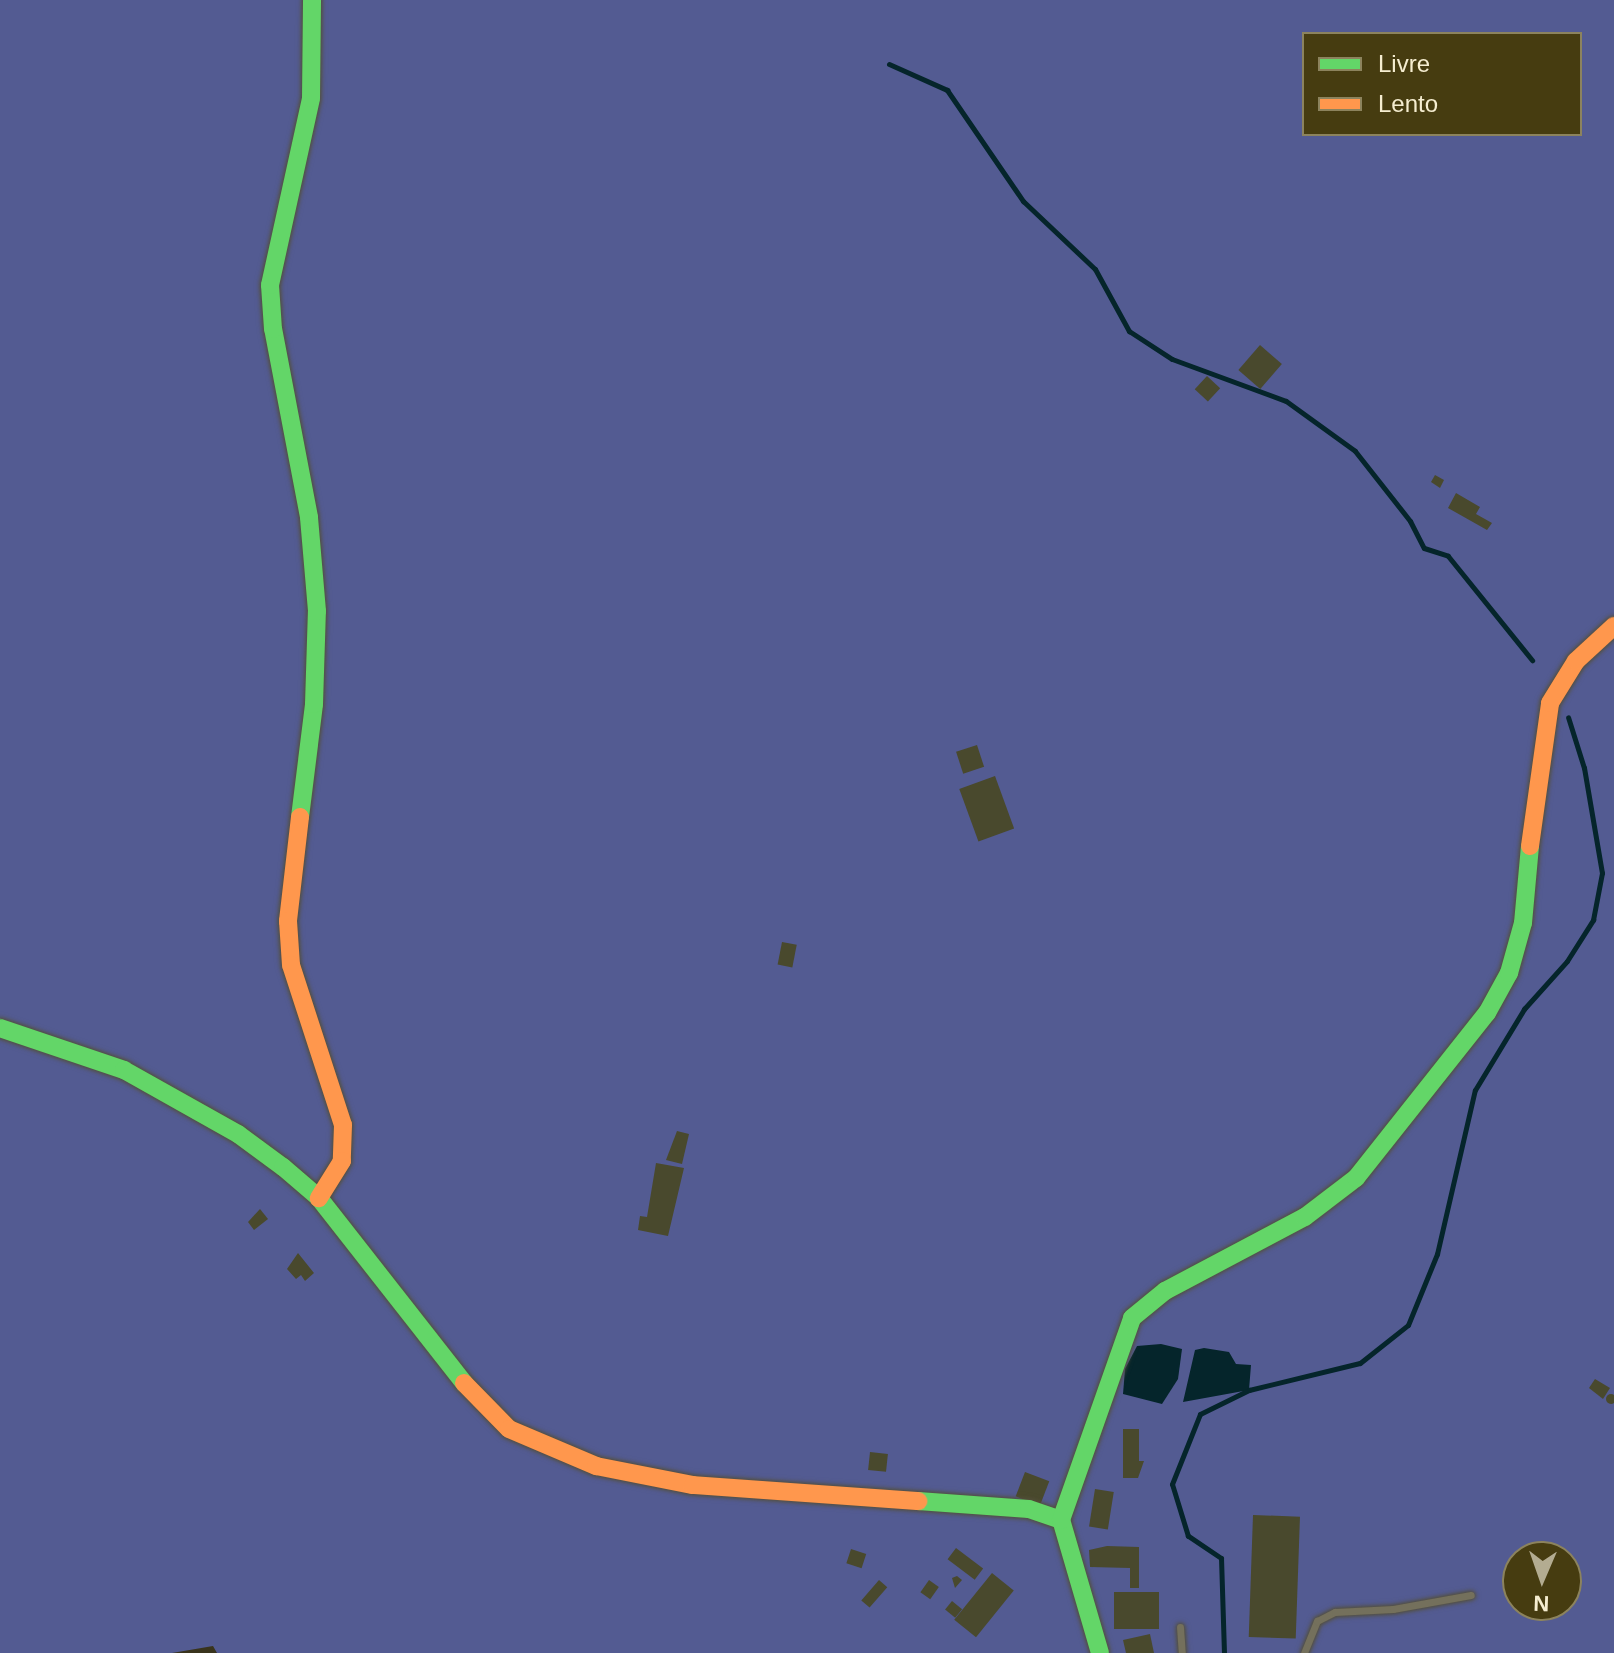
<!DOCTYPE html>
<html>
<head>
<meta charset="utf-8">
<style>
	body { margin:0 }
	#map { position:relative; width:1614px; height:1653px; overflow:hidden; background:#39341d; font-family:Helvetica,sans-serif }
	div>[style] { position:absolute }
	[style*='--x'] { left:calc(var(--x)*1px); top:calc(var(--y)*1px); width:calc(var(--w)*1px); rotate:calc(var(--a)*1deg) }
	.forest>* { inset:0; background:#535b92 }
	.water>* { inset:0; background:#05252b }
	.stream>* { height:5px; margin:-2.5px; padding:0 2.5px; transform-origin:2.5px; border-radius:2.5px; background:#05252b }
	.building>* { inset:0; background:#49492d; transform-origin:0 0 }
	.round { border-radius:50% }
	.roads { filter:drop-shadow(0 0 2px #534f3b) drop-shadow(0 0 2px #534f3b) }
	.lane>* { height:7px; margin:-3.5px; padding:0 3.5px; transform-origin:3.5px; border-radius:3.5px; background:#74705c }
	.fast>* { height:18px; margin:-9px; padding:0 9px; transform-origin:9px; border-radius:9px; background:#63d668 }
	.slow>* { height:18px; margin:-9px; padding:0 9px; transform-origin:9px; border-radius:9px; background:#ff974d }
	span { translate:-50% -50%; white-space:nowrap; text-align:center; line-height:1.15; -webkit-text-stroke:6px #463c10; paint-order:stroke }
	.legend { position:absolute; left:1302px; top:32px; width:280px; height:104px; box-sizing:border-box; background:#463c10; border:2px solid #8c835d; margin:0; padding:10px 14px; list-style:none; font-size:24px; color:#f5edd0 }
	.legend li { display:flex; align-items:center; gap:16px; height:40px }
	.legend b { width:40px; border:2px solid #8c835d }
	.north { position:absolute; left:1502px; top:1541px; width:80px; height:80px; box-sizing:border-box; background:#463c10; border:2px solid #8c835d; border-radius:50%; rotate:182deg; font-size:22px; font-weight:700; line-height:32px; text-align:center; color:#f5edd0 }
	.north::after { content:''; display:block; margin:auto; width:28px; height:36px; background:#b3ac91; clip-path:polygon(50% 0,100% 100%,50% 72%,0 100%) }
</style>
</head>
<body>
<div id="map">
	<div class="forest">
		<div style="clip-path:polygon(evenodd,0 0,1614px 0,1614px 1653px,217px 1653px,213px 1646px,172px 1653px,0 1653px,0 0,1304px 34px,1580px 34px,1580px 134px,1304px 134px,1304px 34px,0 0,1518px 1557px,1566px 1557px,1566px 1605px,1518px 1605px,1518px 1557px)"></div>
	</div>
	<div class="water">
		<div style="clip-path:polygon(1161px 1344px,1182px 1349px,1178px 1379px,1162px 1404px,1123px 1394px,1125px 1369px,1137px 1346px)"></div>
		<div style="clip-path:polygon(1204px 1348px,1229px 1352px,1236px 1364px,1251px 1365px,1249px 1390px,1183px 1402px,1195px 1350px)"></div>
	</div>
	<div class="stream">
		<div style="--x:889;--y:64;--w:64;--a:24.1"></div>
		<div style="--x:947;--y:90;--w:135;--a:55.6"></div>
		<div style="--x:1023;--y:201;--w:99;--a:43.4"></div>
		<div style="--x:1095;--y:269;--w:71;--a:61.3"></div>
		<div style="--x:1129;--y:331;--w:51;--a:33.1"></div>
		<div style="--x:1172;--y:359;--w:121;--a:20.2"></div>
		<div style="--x:1286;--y:401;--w:85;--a:35.9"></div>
		<div style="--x:1355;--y:451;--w:89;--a:51.8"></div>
		<div style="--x:1410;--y:521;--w:30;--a:63"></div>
		<div style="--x:1424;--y:548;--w:25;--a:18"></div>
		<div style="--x:1448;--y:556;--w:134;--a:51.1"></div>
		<div style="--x:1224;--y:1653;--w:95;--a:-91.8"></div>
		<div style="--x:1221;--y:1558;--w:40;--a:-146"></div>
		<div style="--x:1188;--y:1536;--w:54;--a:-107.1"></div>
		<div style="--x:1172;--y:1484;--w:75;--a:-68.2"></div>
		<div style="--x:1200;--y:1414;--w:55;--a:-26.1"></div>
		<div style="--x:1249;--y:1390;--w:114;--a:-13.7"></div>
		<div style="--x:1360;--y:1363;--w:61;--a:-38.4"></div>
		<div style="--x:1408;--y:1325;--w:77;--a:-67.8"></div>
		<div style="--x:1437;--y:1254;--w:168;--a:-77"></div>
		<div style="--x:1475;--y:1090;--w:95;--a:-58.8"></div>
		<div style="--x:1524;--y:1009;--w:64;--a:-48.1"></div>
		<div style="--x:1567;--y:961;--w:49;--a:-57.6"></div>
		<div style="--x:1593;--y:920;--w:48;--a:-79.2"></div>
		<div style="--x:1602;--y:873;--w:107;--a:-99.7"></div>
		<div style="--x:1584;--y:768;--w:53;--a:-107.4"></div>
	</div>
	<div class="building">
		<div style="left:1260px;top:345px;width:29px;height:33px;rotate:41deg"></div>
		<div style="left:1207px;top:376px;width:18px;height:18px;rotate:43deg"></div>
		<div style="clip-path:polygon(1435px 475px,1444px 480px,1440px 488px,1431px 482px)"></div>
		<div style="clip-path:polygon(1456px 493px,1480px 507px,1476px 514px,1492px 523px,1487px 530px,1448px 508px)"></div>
		<div style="left:977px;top:745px;width:23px;height:22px;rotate:72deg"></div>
		<div style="left:995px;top:776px;width:56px;height:38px;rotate:70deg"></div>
		<div style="left:782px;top:942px;width:15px;height:23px;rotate:11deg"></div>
		<div style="clip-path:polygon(677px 1131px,689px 1134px,682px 1164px,666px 1160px)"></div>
		<div style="clip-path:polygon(656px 1163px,684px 1168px,668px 1236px,638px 1230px,640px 1216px,647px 1217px)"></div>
		<div style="clip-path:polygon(260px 1209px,268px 1219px,254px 1230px,248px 1222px)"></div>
		<div style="clip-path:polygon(298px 1253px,314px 1273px,305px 1281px,301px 1275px,296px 1279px,287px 1269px)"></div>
		<div style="clip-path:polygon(1595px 1379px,1610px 1388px,1603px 1399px,1589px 1388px)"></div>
		<div class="round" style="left:1606px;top:1394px;width:10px;height:10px"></div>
		<div style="clip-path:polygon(1123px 1429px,1139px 1429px,1139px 1461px,1144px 1461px,1138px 1478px,1123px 1478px)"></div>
		<div style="left:870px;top:1452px;width:18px;height:18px;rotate:6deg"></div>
		<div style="left:1025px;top:1472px;width:26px;height:26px;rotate:21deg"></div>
		<div style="left:1095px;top:1489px;width:19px;height:38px;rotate:9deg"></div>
		<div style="left:1253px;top:1515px;width:47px;height:122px;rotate:2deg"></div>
		<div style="clip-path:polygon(1107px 1546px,1139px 1547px,1139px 1588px,1130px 1588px,1130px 1568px,1090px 1567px,1089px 1550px)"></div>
		<div style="left:956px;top:1548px;width:34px;height:14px;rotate:37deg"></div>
		<div style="left:851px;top:1549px;width:16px;height:15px;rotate:18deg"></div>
		<div style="left:992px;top:1573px;width:28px;height:60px;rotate:39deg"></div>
		<div style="clip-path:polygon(957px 1576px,962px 1580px,955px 1588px,952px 1578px)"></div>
		<div style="left:879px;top:1580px;width:11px;height:27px;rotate:41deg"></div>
		<div style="left:929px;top:1580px;width:12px;height:15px;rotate:35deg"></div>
		<div style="left:1114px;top:1592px;width:45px;height:37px"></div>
		<div style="left:952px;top:1601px;width:13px;height:11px;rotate:39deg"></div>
		<div style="clip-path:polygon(1150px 1634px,1154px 1653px,1126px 1653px,1123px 1640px)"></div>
	</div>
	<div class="roads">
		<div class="lane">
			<div style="--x:1180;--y:1627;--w:26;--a:86"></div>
			<div style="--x:1304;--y:1653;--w:35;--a:-68"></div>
			<div style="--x:1317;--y:1621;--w:20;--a:-27"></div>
			<div style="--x:1335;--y:1612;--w:58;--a:-3"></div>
			<div style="--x:1393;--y:1609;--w:79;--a:-10.2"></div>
		</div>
		<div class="fast">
			<div style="--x:300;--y:817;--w:114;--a:-82.9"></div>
			<div style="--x:314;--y:704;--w:93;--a:-88.2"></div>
			<div style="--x:317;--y:611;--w:94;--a:-94.9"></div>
			<div style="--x:309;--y:517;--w:191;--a:-100.8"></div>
			<div style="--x:273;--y:329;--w:44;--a:-93.9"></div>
			<div style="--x:270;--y:285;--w:191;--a:-77.6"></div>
			<div style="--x:311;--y:98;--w:98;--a:-89.4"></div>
			<div style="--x:0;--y:1028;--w:131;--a:18.7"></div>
			<div style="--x:124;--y:1070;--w:131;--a:29.3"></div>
			<div style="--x:238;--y:1134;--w:56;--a:36.3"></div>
			<div style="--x:283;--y:1167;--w:48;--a:40.7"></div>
			<div style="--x:319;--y:1198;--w:235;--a:51.9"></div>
			<div style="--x:918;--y:1501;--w:111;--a:4.1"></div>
			<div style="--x:1029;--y:1509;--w:34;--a:19"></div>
			<div style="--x:1100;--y:1653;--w:139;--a:-106.3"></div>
			<div style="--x:1061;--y:1520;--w:214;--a:-70.6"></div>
			<div style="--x:1132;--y:1318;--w:43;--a:-39.3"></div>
			<div style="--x:1165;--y:1291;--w:158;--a:-27.9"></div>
			<div style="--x:1305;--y:1217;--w:64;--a:-37.4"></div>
			<div style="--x:1356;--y:1178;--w:211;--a:-51.6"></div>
			<div style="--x:1487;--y:1013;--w:46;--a:-61.2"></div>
			<div style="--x:1509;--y:973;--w:52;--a:-74.4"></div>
			<div style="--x:1523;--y:923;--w:77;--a:-84.8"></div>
		</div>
		<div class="slow">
			<div style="--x:300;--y:817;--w:105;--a:96.6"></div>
			<div style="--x:288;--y:921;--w:44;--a:86.1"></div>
			<div style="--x:291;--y:965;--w:168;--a:72"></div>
			<div style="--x:343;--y:1125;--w:36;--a:92"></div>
			<div style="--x:342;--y:1161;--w:44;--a:121.9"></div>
			<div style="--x:1530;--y:846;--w:144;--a:-82"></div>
			<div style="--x:1550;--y:703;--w:49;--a:-58.2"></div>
			<div style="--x:1576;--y:661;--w:52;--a:-42.6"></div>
			<div style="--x:464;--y:1383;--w:64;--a:45.6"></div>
			<div style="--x:509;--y:1429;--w:95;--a:23"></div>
			<div style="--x:596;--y:1466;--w:99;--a:11.1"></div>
			<div style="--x:693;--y:1485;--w:226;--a:4.1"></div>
		</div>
	</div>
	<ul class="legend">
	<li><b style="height:10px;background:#63d668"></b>Livre</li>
	<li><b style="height:10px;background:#ff974d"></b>Lento</li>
	</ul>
	<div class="north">N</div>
</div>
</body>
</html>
